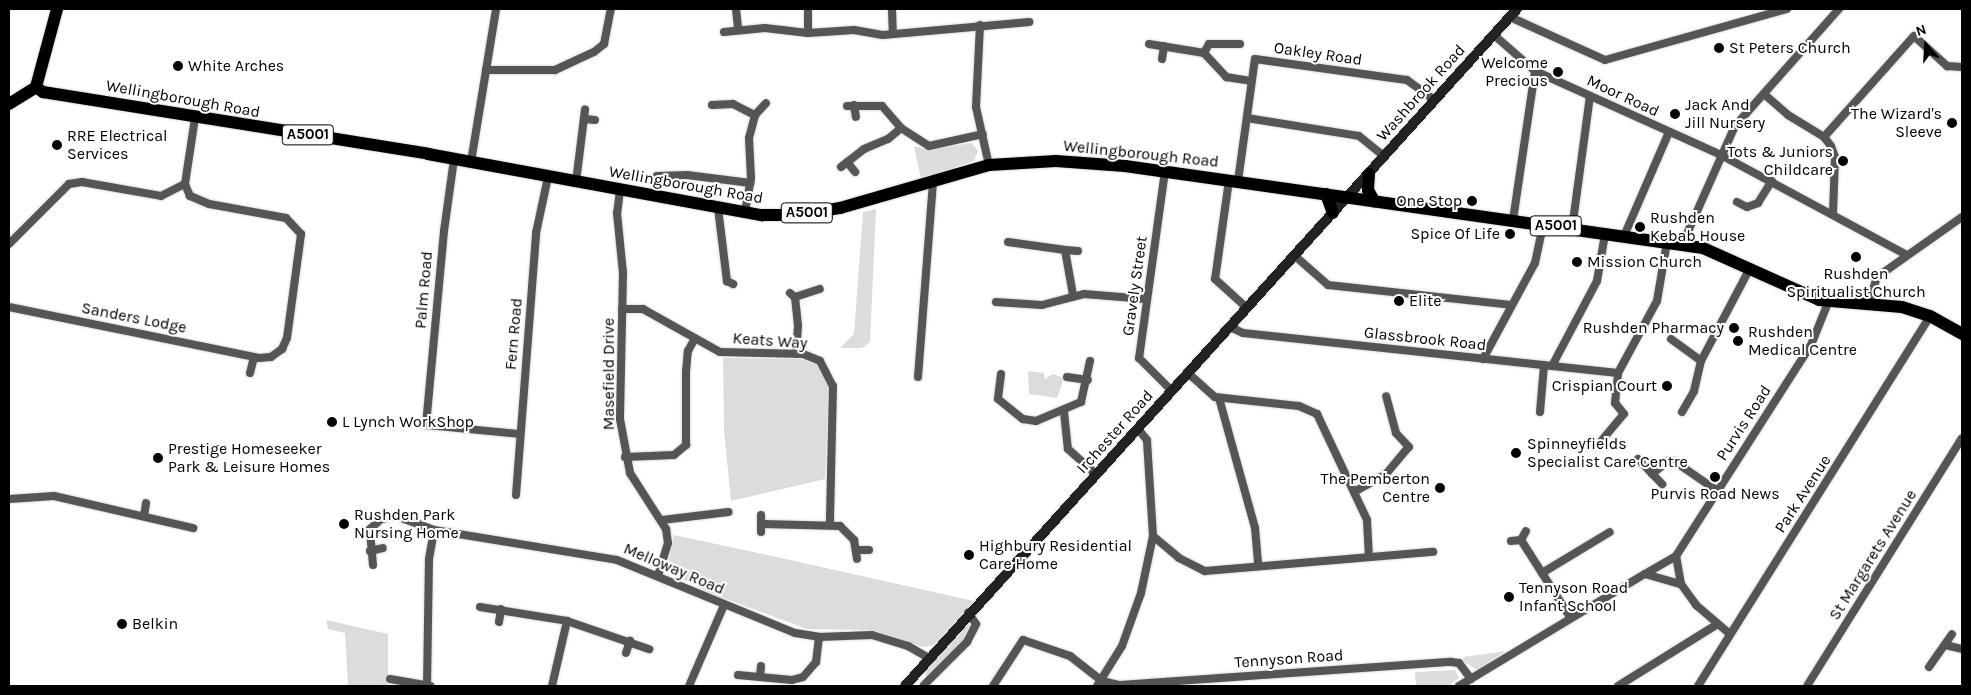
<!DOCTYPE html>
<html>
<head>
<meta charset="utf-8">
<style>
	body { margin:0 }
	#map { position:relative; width:1971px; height:695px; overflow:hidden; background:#fff; font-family:Karla,sans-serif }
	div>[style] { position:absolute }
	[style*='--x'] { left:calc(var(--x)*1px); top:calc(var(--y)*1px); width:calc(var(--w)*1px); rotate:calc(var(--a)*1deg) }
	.green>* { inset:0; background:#dcdcdc }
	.roads { filter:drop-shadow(0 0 1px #dbdbdb) drop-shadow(0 0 1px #dbdbdb) }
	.street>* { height:8px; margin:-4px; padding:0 4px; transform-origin:4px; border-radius:4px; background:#555 }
	.secondary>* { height:10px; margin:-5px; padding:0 5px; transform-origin:5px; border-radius:5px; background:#222 }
	.primary>* { height:12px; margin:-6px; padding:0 6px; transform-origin:6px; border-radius:6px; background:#000 }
	.dots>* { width:14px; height:14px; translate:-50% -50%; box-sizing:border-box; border:2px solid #fff; border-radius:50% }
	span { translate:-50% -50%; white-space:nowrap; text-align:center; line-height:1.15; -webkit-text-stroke:4px #fff; paint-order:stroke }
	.shield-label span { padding:1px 4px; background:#fff; border:1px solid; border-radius:4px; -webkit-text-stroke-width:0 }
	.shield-label { font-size:15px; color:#000; font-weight:700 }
	.poi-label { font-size:16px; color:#000 }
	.left { translate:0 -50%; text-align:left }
	.right { translate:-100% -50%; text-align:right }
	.street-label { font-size:16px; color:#000 }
	.frame { position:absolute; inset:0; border:10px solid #000; pointer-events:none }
	.north { position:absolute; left:1901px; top:20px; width:50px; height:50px; -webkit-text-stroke:4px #fff; paint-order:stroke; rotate:341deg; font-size:14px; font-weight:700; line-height:20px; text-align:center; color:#000 }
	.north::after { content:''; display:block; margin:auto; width:18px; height:22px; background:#000; clip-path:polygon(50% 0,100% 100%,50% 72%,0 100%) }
</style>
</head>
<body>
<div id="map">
	<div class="green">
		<div style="clip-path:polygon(972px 143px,978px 151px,974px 161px,921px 179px,914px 146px,929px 150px)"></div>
		<div style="clip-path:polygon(876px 209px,870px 342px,862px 348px,840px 348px,854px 334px,863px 212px)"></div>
		<div style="clip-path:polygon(723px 358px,800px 359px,815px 364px,826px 376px,829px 387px,825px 479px,731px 501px,724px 430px)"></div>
		<div style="clip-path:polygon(1028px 371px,1044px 373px,1045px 379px,1053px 374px,1064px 378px,1057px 398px,1029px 394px)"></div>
		<div style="clip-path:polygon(674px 535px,781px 558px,974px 601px,934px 645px,924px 647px,872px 630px,807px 629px,708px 592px,671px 573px,668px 564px)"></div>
		<div style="clip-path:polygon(326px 620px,388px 634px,388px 686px,348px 686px,345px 633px,328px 629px)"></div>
		<div style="clip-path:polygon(967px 624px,972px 627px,960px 648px,926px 677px,925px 671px)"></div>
		<div style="clip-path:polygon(1506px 651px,1477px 670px,1463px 661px,1464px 657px)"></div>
		<div style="clip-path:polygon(1455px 670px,1459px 678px,1448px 686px,1416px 686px,1415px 672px)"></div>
	</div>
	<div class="roads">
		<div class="street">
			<div style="--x:736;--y:9;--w:20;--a:84"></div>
			<div style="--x:808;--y:9;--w:24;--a:90"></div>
			<div style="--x:892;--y:9;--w:25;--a:88"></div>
			<div style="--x:1510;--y:17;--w:104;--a:24.4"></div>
			<div style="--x:1605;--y:60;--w:189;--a:-15.7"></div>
			<div style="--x:980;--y:25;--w:82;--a:92.8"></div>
			<div style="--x:976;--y:107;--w:59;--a:77.4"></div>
			<div style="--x:724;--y:32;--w:41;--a:-5.6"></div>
			<div style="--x:765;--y:28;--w:43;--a:6.6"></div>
			<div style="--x:808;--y:33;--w:46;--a:-3.7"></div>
			<div style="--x:854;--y:30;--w:29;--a:10"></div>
			<div style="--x:883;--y:35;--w:147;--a:-5.1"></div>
			<div style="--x:1494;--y:35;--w:55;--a:41.3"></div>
			<div style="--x:1535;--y:71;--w:204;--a:24.3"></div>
			<div style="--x:1721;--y:155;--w:211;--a:28.3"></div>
			<div style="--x:1149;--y:44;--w:56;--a:9.3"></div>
			<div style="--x:1204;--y:53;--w:33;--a:47"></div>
			<div style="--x:1226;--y:77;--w:25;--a:9"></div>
			<div style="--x:1204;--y:53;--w:10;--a:-61"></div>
			<div style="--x:1209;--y:44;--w:31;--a:0"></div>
			<div style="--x:1162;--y:59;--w:13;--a:-81"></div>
			<div style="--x:486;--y:70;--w:69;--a:0"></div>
			<div style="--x:555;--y:70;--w:43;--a:-24.8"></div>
			<div style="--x:594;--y:52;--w:13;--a:-39"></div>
			<div style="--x:604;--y:44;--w:36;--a:-79"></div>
			<div style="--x:1764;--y:94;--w:32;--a:41"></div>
			<div style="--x:1788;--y:115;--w:42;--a:31.4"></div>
			<div style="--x:1824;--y:137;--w:11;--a:52"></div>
			<div style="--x:1831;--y:146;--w:12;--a:70"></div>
			<div style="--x:1835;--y:157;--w:57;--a:92"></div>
			<div style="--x:712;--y:105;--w:21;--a:-3"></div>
			<div style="--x:733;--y:104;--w:25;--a:27"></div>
			<div style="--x:755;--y:115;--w:16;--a:-47"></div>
			<div style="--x:854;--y:105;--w:12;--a:81"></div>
			<div style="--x:847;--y:106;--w:35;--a:0"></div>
			<div style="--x:882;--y:106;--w:29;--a:49"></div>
			<div style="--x:901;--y:128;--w:33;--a:33"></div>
			<div style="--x:929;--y:146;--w:55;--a:-12.5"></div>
			<div style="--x:1247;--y:118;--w:113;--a:9.1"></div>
			<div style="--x:1359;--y:136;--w:32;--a:39"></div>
			<div style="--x:584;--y:119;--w:11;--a:5"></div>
			<div style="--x:1824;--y:137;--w:135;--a:-48.3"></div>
			<div style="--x:1914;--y:36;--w:45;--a:42.3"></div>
			<div style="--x:1947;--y:66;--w:15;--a:4"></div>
			<div style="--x:454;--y:159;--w:73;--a:97.9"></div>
			<div style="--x:444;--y:231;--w:195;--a:95.3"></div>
			<div style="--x:426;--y:425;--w:94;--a:5.5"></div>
			<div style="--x:471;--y:162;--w:155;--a:-80.7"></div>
			<div style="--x:847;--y:162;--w:13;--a:51"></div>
			<div style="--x:841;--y:167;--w:29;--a:-38"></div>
			<div style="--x:864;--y:149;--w:26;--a:-23"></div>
			<div style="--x:888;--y:139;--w:17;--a:-40"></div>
			<div style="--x:1165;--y:171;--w:189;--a:97.9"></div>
			<div style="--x:1139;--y:358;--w:47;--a:45"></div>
			<div style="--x:657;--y:176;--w:30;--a:-2"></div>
			<div style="--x:687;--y:175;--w:64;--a:7.1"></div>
			<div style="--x:1229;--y:180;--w:100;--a:98"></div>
			<div style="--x:1215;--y:279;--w:43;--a:42.2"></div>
			<div style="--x:1238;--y:181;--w:123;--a:-82.1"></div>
			<div style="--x:1255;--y:59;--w:153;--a:7.9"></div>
			<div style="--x:1407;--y:80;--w:34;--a:36"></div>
			<div style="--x:576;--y:182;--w:73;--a:-82.9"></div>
			<div style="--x:620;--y:190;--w:23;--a:97"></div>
			<div style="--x:617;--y:213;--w:60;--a:84.3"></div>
			<div style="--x:623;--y:273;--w:146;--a:91.2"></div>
			<div style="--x:620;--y:419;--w:55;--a:79.5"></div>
			<div style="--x:630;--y:473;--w:67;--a:57.3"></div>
			<div style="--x:666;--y:529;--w:14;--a:82"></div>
			<div style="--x:668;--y:543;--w:34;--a:107"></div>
			<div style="--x:1737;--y:202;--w:11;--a:27"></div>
			<div style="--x:1747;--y:207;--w:12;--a:-20"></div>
			<div style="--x:1758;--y:203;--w:26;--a:-58"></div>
			<div style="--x:718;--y:208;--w:74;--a:83"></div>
			<div style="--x:727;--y:281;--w:7;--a:27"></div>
			<div style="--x:745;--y:212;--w:35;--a:-80"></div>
			<div style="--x:751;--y:178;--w:40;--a:-92.9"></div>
			<div style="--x:749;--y:138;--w:24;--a:-75"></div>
			<div style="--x:1513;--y:220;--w:151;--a:-81.6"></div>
			<div style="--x:1572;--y:229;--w:134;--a:-82.3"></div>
			<div style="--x:1624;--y:236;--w:113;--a:-66.6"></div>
			<div style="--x:1008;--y:242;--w:58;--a:8"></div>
			<div style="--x:1065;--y:250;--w:46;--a:79.9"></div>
			<div style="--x:9;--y:244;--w:85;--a:-45"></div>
			<div style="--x:69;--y:184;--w:13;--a:-9"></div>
			<div style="--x:82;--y:182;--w:80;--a:10"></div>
			<div style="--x:161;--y:196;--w:27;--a:-27"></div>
			<div style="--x:1682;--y:245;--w:130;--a:-66"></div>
			<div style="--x:1735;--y:126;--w:157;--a:-48.4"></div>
			<div style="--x:1065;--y:250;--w:13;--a:4"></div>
			<div style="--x:1295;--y:256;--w:44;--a:41.3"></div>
			<div style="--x:1328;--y:285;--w:184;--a:6.2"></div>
			<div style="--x:790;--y:293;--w:6;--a:39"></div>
			<div style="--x:795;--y:297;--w:29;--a:84"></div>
			<div style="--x:798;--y:326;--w:28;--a:94"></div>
			<div style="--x:795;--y:297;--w:26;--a:-18"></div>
			<div style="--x:996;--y:302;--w:46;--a:3.7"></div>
			<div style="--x:1042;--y:305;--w:43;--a:-14.7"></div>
			<div style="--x:1084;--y:294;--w:62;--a:4.6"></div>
			<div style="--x:1869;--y:303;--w:27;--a:-73"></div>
			<div style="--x:1877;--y:277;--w:104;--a:-35.2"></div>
			<div style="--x:9;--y:307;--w:255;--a:11.5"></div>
			<div style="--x:259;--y:358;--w:12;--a:-5"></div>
			<div style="--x:271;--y:357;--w:14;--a:-36"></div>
			<div style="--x:282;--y:349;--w:12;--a:-66"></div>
			<div style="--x:287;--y:338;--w:105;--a:-82.3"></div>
			<div style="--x:301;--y:234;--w:22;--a:-133"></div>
			<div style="--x:286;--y:218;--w:78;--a:-169.7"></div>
			<div style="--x:209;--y:204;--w:21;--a:-157"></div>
			<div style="--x:190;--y:196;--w:13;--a:-113"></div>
			<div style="--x:185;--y:184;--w:67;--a:-81.4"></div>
			<div style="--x:622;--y:309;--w:21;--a:0"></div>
			<div style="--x:643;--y:309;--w:88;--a:29.2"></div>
			<div style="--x:720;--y:352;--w:83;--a:1.4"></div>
			<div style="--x:803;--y:354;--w:18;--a:22"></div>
			<div style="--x:820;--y:361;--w:28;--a:63"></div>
			<div style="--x:833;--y:386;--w:137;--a:91.3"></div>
			<div style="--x:1230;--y:327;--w:14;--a:25"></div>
			<div style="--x:1243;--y:333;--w:377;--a:6.1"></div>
			<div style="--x:1671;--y:339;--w:37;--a:36"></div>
			<div style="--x:1483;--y:359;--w:109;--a:-61.6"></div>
			<div style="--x:1535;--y:263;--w:39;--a:-78"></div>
			<div style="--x:1552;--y:366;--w:96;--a:-62.1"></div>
			<div style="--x:1597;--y:281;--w:48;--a:-80.3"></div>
			<div style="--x:250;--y:373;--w:16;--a:-76"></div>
			<div style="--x:1188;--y:373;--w:36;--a:42"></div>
			<div style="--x:1215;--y:397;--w:84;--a:6.1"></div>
			<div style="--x:1299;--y:406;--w:20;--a:24"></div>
			<div style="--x:1317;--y:414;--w:117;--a:64.7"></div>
			<div style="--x:1367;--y:520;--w:37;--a:87"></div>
			<div style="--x:1001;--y:374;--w:25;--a:97"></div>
			<div style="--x:998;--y:399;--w:32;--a:39"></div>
			<div style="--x:1023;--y:419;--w:13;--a:9"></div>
			<div style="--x:1036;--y:421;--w:49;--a:-22.9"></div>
			<div style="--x:1081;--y:402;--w:42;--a:-77.6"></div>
			<div style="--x:918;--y:377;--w:198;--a:-85.6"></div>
			<div style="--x:1067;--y:377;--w:21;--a:8"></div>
			<div style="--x:1219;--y:398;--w:135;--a:74.5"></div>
			<div style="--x:1255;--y:528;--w:38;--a:85"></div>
			<div style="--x:1064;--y:412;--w:37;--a:84"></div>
			<div style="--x:1068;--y:449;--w:39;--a:42"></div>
			<div style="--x:1540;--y:412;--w:47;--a:-85.1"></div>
			<div style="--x:1682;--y:412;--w:24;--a:-60"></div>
			<div style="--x:1694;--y:391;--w:31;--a:-77"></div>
			<div style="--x:1701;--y:361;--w:105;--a:-62.2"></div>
			<div style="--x:1602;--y:440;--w:34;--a:-50"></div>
			<div style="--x:1624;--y:414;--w:14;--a:-129"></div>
			<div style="--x:1615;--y:403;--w:30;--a:-84"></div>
			<div style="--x:1618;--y:373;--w:82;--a:-61.6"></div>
			<div style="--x:1657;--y:301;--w:60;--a:-80.4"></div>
			<div style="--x:625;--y:457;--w:49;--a:-2.3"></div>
			<div style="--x:674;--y:455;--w:16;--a:-40"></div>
			<div style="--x:686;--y:445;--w:73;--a:-90"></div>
			<div style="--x:686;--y:372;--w:21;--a:-85"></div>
			<div style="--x:688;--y:351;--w:13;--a:-61"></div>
			<div style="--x:1638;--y:459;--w:35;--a:46"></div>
			<div style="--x:1652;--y:474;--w:21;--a:-39"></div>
			<div style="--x:1668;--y:461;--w:6;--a:0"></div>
			<div style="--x:1674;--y:461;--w:51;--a:34.6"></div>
			<div style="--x:1354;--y:492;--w:37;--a:-29"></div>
			<div style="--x:1386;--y:474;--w:35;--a:-50"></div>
			<div style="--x:1409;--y:447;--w:19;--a:-133"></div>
			<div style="--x:1396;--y:433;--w:38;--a:-105"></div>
			<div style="--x:516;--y:495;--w:263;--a:-85.6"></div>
			<div style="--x:536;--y:233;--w:57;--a:-77.9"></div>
			<div style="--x:9;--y:499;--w:45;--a:-3.8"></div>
			<div style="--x:54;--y:496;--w:143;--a:13"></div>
			<div style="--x:144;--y:516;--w:13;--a:-81"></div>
			<div style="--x:662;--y:520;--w:67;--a:-6.8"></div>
			<div style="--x:763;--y:524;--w:77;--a:1.5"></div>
			<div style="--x:840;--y:526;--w:20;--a:45"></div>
			<div style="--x:854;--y:540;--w:19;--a:81"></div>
			<div style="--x:761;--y:532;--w:17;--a:-90"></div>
			<div style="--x:1153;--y:536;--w:34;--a:40"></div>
			<div style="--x:1179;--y:558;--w:29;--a:27"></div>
			<div style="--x:1205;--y:571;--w:229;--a:-4.8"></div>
			<div style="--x:1521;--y:540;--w:10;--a:-61"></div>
			<div style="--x:1511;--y:541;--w:10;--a:-6"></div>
			<div style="--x:1521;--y:540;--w:91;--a:57.5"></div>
			<div style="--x:857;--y:550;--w:12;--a:0"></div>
			<div style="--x:370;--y:551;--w:13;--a:-13"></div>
			<div style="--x:373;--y:565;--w:36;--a:-95"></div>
			<div style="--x:370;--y:529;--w:15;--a:-42"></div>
			<div style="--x:381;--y:519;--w:15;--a:-11"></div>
			<div style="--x:396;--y:516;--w:40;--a:20.2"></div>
			<div style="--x:434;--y:530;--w:185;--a:9.3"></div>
			<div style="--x:617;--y:560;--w:192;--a:22.3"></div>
			<div style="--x:795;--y:633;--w:24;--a:9"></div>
			<div style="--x:819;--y:637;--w:53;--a:-2.2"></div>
			<div style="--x:872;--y:635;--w:38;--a:17"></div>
			<div style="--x:908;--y:646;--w:24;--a:30"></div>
			<div style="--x:1542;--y:573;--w:79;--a:-31.1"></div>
			<div style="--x:1645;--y:574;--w:36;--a:-30"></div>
			<div style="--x:1681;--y:584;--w:28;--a:-100"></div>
			<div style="--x:1676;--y:556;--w:250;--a:-57.4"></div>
			<div style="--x:1811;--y:345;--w:45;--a:-68"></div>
			<div style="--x:480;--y:607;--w:88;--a:9.1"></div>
			<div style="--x:567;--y:621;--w:87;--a:18.9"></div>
			<div style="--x:499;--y:622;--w:13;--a:-81"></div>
			<div style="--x:1945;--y:645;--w:17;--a:13"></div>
			<div style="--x:626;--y:653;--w:13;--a:-72"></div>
			<div style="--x:1929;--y:667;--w:40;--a:-55.1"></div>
			<div style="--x:738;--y:675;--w:54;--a:5.3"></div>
			<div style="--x:792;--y:680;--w:11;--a:-15"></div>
			<div style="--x:803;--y:677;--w:20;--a:-49"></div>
			<div style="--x:816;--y:662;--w:25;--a:-83"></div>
			<div style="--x:760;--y:677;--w:11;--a:-85"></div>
			<div style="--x:390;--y:679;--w:41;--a:9.9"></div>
			<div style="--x:924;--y:685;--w:61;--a:-45"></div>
			<div style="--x:967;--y:642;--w:20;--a:-63"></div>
			<div style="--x:976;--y:624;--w:14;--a:-124"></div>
			<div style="--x:427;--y:686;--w:127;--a:-89.1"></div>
			<div style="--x:429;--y:559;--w:29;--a:-80"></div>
			<div style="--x:552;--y:686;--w:67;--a:-77"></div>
			<div style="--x:689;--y:686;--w:88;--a:-66.6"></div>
			<div style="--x:993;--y:686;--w:55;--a:-56.9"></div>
			<div style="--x:1023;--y:640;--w:50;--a:18.8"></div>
			<div style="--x:1070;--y:656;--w:41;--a:38"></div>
			<div style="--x:1102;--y:681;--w:18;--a:13"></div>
			<div style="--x:1120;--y:685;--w:332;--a:-4"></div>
			<div style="--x:1451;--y:662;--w:8;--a:7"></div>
			<div style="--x:1459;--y:663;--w:20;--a:53"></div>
			<div style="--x:1097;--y:686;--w:47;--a:-58"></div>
			<div style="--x:1122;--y:646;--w:56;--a:-70.3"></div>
			<div style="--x:1141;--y:593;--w:58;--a:-78.1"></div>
			<div style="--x:1153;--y:536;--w:96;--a:-93.6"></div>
			<div style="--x:1147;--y:440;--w:13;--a:-129"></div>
			<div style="--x:1459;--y:686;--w:217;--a:-31.1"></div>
			<div style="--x:1645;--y:574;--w:37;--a:16"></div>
			<div style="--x:1681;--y:584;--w:26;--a:54"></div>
			<div style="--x:1696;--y:605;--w:45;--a:40.5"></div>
			<div style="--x:1618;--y:686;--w:115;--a:-31.9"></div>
			<div style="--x:1698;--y:686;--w:437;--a:-57.9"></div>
			<div style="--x:1807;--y:686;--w:292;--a:-58"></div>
		</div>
		<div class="secondary">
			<div style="--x:905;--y:686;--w:913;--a:-47.89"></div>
		</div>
		<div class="primary">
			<div style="--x:36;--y:87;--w:9;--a:36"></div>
			<div style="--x:43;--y:92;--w:390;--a:9.1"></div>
			<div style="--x:428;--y:154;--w:340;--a:10.4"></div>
			<div style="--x:762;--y:215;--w:37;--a:0"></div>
			<div style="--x:799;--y:215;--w:42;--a:-9.7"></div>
			<div style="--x:840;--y:208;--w:155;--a:-16.1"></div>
			<div style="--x:989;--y:165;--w:67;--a:-3.4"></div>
			<div style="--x:1056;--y:161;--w:69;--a:4.1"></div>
			<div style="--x:1125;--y:166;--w:584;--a:8.07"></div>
			<div style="--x:1703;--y:248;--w:127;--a:24.1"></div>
			<div style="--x:1819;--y:300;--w:83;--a:4.8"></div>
			<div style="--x:1902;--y:307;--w:29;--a:18"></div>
			<div style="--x:1930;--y:316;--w:37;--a:29"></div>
			<div style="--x:36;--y:87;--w:81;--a:-74.9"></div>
			<div style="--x:9;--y:104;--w:32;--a:-32"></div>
			<div style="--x:1369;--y:174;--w:16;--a:94"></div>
			<div style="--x:1368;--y:190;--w:13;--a:61"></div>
			<div style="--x:1326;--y:194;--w:20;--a:70"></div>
		</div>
	</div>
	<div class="dots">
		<div style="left:1719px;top:48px;background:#000"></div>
		<div style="left:178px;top:66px;background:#000"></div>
		<div style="left:1558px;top:72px;background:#000"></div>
		<div style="left:1675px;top:114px;background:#000"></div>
		<div style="left:1952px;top:123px;background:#000"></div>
		<div style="left:57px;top:145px;background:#000"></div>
		<div style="left:1843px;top:161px;background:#000"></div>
		<div style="left:1472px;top:201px;background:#000"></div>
		<div style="left:1640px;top:227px;background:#000"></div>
		<div style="left:1510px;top:234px;background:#000"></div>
		<div style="left:1856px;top:257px;background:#000"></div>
		<div style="left:1577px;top:262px;background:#000"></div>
		<div style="left:1399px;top:301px;background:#000"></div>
		<div style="left:1734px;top:328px;background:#000"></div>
		<div style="left:1738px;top:341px;background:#000"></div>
		<div style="left:1667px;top:386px;background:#000"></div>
		<div style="left:332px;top:422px;background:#000"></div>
		<div style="left:1516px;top:453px;background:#000"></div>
		<div style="left:158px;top:458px;background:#000"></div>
		<div style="left:1715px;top:477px;background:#000"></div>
		<div style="left:1440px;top:488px;background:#000"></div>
		<div style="left:344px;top:524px;background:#000"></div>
		<div style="left:969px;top:555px;background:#000"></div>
		<div style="left:1509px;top:597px;background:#000"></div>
		<div style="left:122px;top:624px;background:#000"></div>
	</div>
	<div class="shield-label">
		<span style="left:308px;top:135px">A5001</span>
		<span style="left:807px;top:213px">A5001</span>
		<span style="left:1556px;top:226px">A5001</span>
	</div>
	<div class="poi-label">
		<span class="left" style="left:1729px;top:48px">St Peters Church</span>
		<span class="right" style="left:1548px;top:72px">Welcome<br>Precious</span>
		<span class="left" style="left:188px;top:66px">White Arches</span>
		<span class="left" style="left:1685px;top:114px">Jack And<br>Jill Nursery</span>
		<span class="right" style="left:1942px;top:123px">The Wizard's<br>Sleeve</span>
		<span class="left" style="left:67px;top:145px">RRE Electrical<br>Services</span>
		<span class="right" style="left:1833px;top:161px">Tots &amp; Juniors<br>Childcare</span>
		<span class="right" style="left:1462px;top:201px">One Stop</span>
		<span class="left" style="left:1650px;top:227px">Rushden<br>Kebab House</span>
		<span class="right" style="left:1500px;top:234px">Spice Of Life</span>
		<span class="left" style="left:1587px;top:262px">Mission Church</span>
		<span style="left:1856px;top:283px">Rushden<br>Spiritualist Church</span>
		<span class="left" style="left:1409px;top:301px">Elite</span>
		<span class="right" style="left:1724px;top:328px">Rushden Pharmacy</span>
		<span class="left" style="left:1748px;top:341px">Rushden<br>Medical Centre</span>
		<span class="right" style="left:1657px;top:386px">Crispian Court</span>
		<span class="left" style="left:342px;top:422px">L Lynch WorkShop</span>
		<span class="left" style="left:1527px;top:453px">Spinneyfields<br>Specialist Care Centre</span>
		<span class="left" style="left:168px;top:458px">Prestige Homeseeker<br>Park &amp; Leisure Homes</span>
		<span class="right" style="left:1430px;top:488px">The Pemberton<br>Centre</span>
		<span style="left:1715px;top:494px">Purvis Road News</span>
		<span class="left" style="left:354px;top:524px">Rushden Park<br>Nursing Home</span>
		<span class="left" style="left:979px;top:555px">Highbury Residential<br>Care Home</span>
		<span class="left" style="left:1519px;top:597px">Tennyson Road<br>Infant School</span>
		<span class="left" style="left:132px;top:624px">Belkin</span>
	</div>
	<div class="street-label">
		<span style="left:1318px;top:54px;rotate:8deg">Oakley Road</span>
		<span style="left:1421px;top:93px;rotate:-48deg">Washbrook Road</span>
		<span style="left:1623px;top:96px;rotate:25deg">Moor Road</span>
		<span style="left:183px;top:99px;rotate:10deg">Wellingborough Road</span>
		<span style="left:1141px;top:154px;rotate:6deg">Wellingborough Road</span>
		<span style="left:686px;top:185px;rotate:10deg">Wellingborough Road</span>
		<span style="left:1135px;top:286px;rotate:-82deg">Gravely Street</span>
		<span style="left:424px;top:290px;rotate:-85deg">Palm Road</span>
		<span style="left:134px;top:318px;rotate:11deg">Sanders Lodge</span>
		<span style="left:514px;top:334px;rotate:-85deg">Fern Road</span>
		<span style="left:1425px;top:339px;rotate:6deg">Glassbrook Road</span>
		<span style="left:770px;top:341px;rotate:4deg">Keats Way</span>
		<span style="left:609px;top:374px;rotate:-90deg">Masefield Drive</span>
		<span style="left:1744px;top:423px;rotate:-57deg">Purvis Road</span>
		<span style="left:1115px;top:432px;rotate:-48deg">Irchester Road</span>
		<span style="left:1803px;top:494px;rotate:-57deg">Park Avenue</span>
		<span style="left:1873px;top:555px;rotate:-58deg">St Margarets Avenue</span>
		<span style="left:674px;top:569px;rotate:23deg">Melloway Road</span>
		<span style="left:1289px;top:659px;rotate:-4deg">Tennyson Road</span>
	</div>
	<div class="frame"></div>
	<div class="north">N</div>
</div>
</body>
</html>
